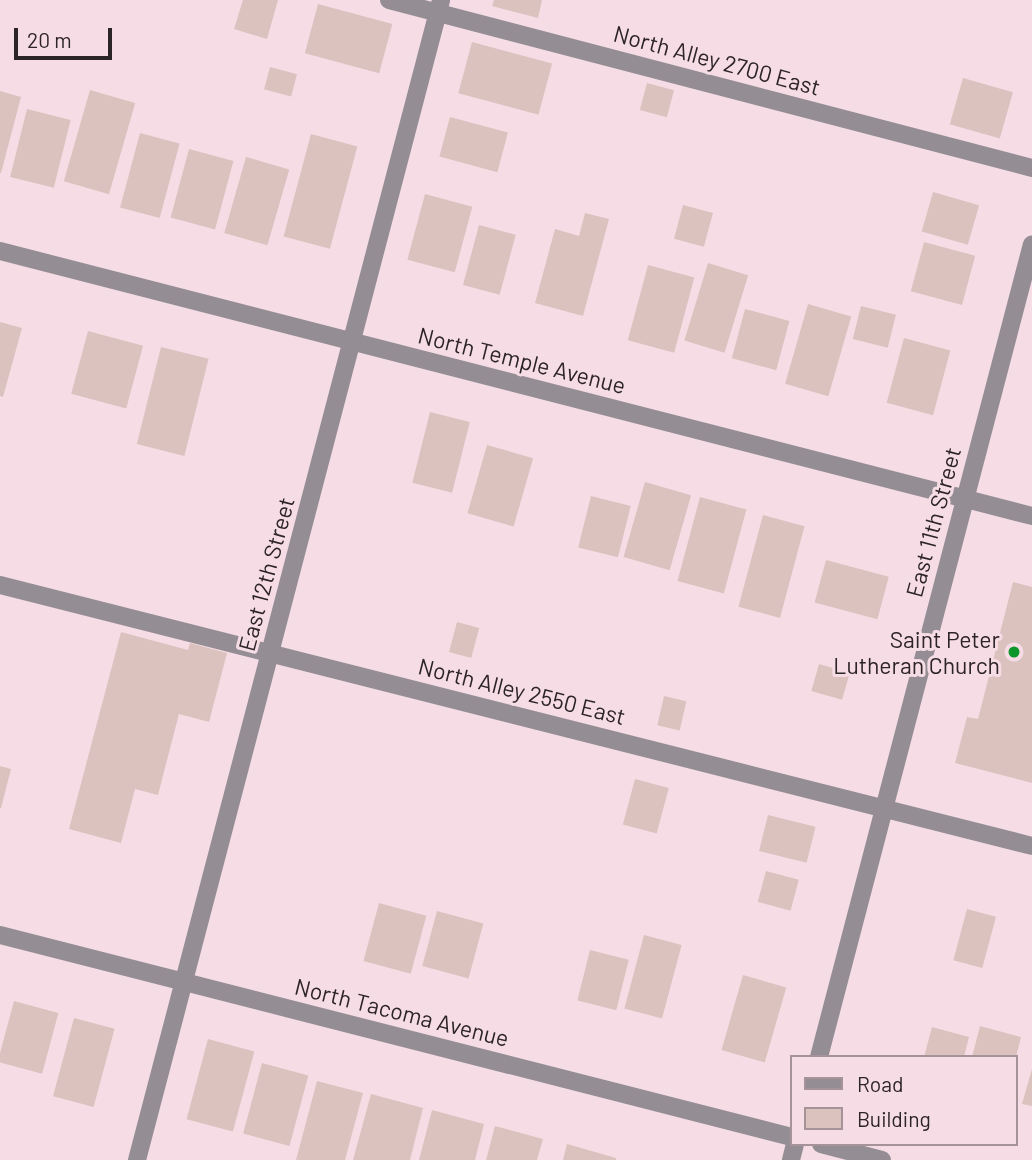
<!DOCTYPE html>
<html>
<head>
<meta charset="utf-8">
<style>
	body { margin:0 }
	#map { position:relative; width:1032px; height:1160px; overflow:hidden; background:#f6dde5; font-family:Barlow,sans-serif }
	div>[style] { position:absolute }
	[style*='--x'] { left:calc(var(--x)*1px); top:calc(var(--y)*1px); width:calc(var(--w)*1px); rotate:calc(var(--a)*1deg) }
	.building>* { inset:0; background:#dbc2bf; transform-origin:0 0 }
	.minor>* { height:18px; margin:-9px; padding:0 9px; transform-origin:9px; border-radius:9px; background:#948d94 }
	.dots>* { width:19px; height:19px; translate:-50% -50%; box-sizing:border-box; border:4px solid #f6dde5; border-radius:50% }
	span { translate:-50% -50%; white-space:nowrap; text-align:center; line-height:1.15; -webkit-text-stroke:6px #f6dde5; paint-order:stroke }
	.street-label { font-size:23px; color:#2d2427 }
	.poi-label { font-size:23px; color:#2d2427 }
	.right { translate:-100% -50%; text-align:right }
	.legend { position:absolute; left:790px; top:1055px; width:228px; height:91px; box-sizing:border-box; background:#f6dde5; border:2px solid #a69399; margin:0; padding:9px 12px; list-style:none; font-size:21px; color:#2d2427 }
	.legend li { display:flex; align-items:center; gap:14px; height:35px }
	.legend b { width:35px; border:2px solid #a69399 }
	.scale { position:absolute; left:14px; top:28px; width:98px; height:32px; box-sizing:border-box; border:4px solid #2d2427; border-top:0; padding-left:9px; font-size:21px; line-height:24px; white-space:nowrap; color:#2d2427; -webkit-text-stroke:5px #f6dde5; paint-order:stroke }
</style>
</head>
<body>
<div id="map">
	<div class="building">
		<div style="clip-path:polygon(243px 0,278px 0,267px 39px,234px 29px)"></div>
		<div style="clip-path:polygon(494px 0,542px 0,538px 18px,492px 6px)"></div>
		<div style="left:318px;top:4px;width:77px;height:51px;rotate:15deg"></div>
		<div style="left:472px;top:42px;width:83px;height:53px;rotate:15deg"></div>
		<div style="left:270px;top:67px;width:28px;height:23px;rotate:15deg"></div>
		<div style="left:963px;top:78px;width:52px;height:48px;rotate:16deg"></div>
		<div style="left:647px;top:83px;width:28px;height:28px;rotate:15deg"></div>
		<div style="left:90px;top:90px;width:47px;height:95px;rotate:16deg"></div>
		<div style="clip-path:polygon(0 91px,21px 97px,1px 173px,0 173px)"></div>
		<div style="left:27px;top:109px;width:45px;height:70px;rotate:14deg"></div>
		<div style="left:450px;top:117px;width:60px;height:41px;rotate:15deg"></div>
		<div style="left:140px;top:133px;width:41px;height:77px;rotate:15deg"></div>
		<div style="left:311px;top:134px;width:48px;height:106px;rotate:15deg"></div>
		<div style="left:189px;top:149px;width:46px;height:71px;rotate:15deg"></div>
		<div style="left:246px;top:157px;width:45px;height:79px;rotate:16deg"></div>
		<div style="left:933px;top:192px;width:48px;height:41px;rotate:16deg"></div>
		<div style="left:425px;top:194px;width:49px;height:68px;rotate:15deg"></div>
		<div style="left:683px;top:205px;width:31px;height:35px;rotate:15deg"></div>
		<div style="clip-path:polygon(585px 213px,609px 219px,583px 316px,535px 303px,555px 229px,579px 236px)"></div>
		<div style="left:479px;top:225px;width:38px;height:62px;rotate:15deg"></div>
		<div style="left:924px;top:242px;width:53px;height:51px;rotate:15deg"></div>
		<div style="left:708px;top:263px;width:42px;height:81px;rotate:17deg"></div>
		<div style="left:648px;top:265px;width:48px;height:78px;rotate:15deg"></div>
		<div style="left:808px;top:304px;width:45px;height:83px;rotate:16deg"></div>
		<div style="left:861px;top:306px;width:36px;height:34px;rotate:14deg"></div>
		<div style="left:745px;top:309px;width:46px;height:51px;rotate:15deg"></div>
		<div style="clip-path:polygon(0 322px,22px 328px,3px 397px,0 396px)"></div>
		<div style="left:88px;top:331px;width:57px;height:65px;rotate:15deg"></div>
		<div style="left:904px;top:338px;width:48px;height:67px;rotate:15deg"></div>
		<div style="left:161px;top:347px;width:49px;height:100px;rotate:14deg"></div>
		<div style="left:430px;top:412px;width:41px;height:73px;rotate:14deg"></div>
		<div style="left:487px;top:445px;width:48px;height:71px;rotate:16deg"></div>
		<div style="left:645px;top:482px;width:48px;height:78px;rotate:16deg"></div>
		<div style="left:591px;top:496px;width:41px;height:53px;rotate:14deg"></div>
		<div style="left:700px;top:497px;width:48px;height:87px;rotate:15deg"></div>
		<div style="left:763px;top:515px;width:43px;height:95px;rotate:15deg"></div>
		<div style="left:826px;top:560px;width:65px;height:44px;rotate:15deg"></div>
		<div style="clip-path:polygon(1013px 582px,1032px 587px,1032px 783px,955px 763px,967px 717px,978px 719px)"></div>
		<div style="left:457px;top:622px;width:23px;height:31px;rotate:15deg"></div>
		<div style="clip-path:polygon(121px 632px,188px 650px,190px 643px,227px 653px,209px 722px,179px 714px,158px 795px,135px 789px,121px 843px,69px 829px)"></div>
		<div style="left:819px;top:664px;width:32px;height:28px;rotate:16deg"></div>
		<div style="left:664px;top:696px;width:23px;height:30px;rotate:13deg"></div>
		<div style="clip-path:polygon(0 766px,11px 769px,1px 808px,0 808px)"></div>
		<div style="left:635px;top:779px;width:35px;height:47px;rotate:15deg"></div>
		<div style="left:768px;top:815px;width:49px;height:37px;rotate:14deg"></div>
		<div style="left:766px;top:871px;width:34px;height:32px;rotate:15deg"></div>
		<div style="left:379px;top:903px;width:49px;height:60px;rotate:15deg"></div>
		<div style="left:967px;top:909px;width:30px;height:53px;rotate:15deg"></div>
		<div style="left:437px;top:911px;width:48px;height:57px;rotate:15deg"></div>
		<div style="left:644px;top:935px;width:39px;height:76px;rotate:15deg"></div>
		<div style="left:590px;top:950px;width:40px;height:52px;rotate:14deg"></div>
		<div style="left:743px;top:975px;width:45px;height:78px;rotate:16deg"></div>
		<div style="left:14px;top:1001px;width:46px;height:63px;rotate:15deg"></div>
		<div style="left:74px;top:1018px;width:42px;height:81px;rotate:15deg"></div>
		<div style="clip-path:polygon(980px 1026px,1021px 1037px,1016px 1057px,972px 1057px)"></div>
		<div style="clip-path:polygon(932px 1027px,969px 1037px,964px 1057px,924px 1057px)"></div>
		<div style="left:208px;top:1039px;width:48px;height:83px;rotate:15deg"></div>
		<div style="left:262px;top:1063px;width:48px;height:73px;rotate:15deg"></div>
		<div style="clip-path:polygon(1032px 1069px,1032px 1106px,1022px 1104px)"></div>
		<div style="clip-path:polygon(317px 1081px,363px 1093px,345px 1160px,296px 1160px)"></div>
		<div style="clip-path:polygon(371px 1094px,423px 1108px,410px 1160px,353px 1160px)"></div>
		<div style="clip-path:polygon(432px 1110px,484px 1124px,475px 1160px,419px 1160px)"></div>
		<div style="clip-path:polygon(495px 1126px,543px 1139px,537px 1160px,486px 1160px)"></div>
		<div style="clip-path:polygon(567px 1144px,616px 1158px,616px 1160px,563px 1160px)"></div>
	</div>
	<div class="minor">
		<div style="--x:389;--y:0;--w:665;--a:14.64"></div>
		<div style="--x:0;--y:251;--w:1065;--a:14.4"></div>
		<div style="--x:0;--y:585;--w:1064;--a:14.19"></div>
		<div style="--x:0;--y:935;--w:817;--a:14.31"></div>
		<div style="--x:819;--y:1057;--w:840;--a:-75.32"></div>
		<div style="--x:821;--y:1144;--w:63;--a:14.7"></div>
		<div style="--x:137;--y:1160;--w:1199;--a:-75.31"></div>
		<div style="--x:791;--y:1160;--w:16;--a:-76"></div>
	</div>
	<div class="dots">
		<div style="left:1014px;top:652px;background:#0f962b"></div>
	</div>
	<div class="street-label">
		<span style="left:717px;top:60px;rotate:15deg">North Alley 2700 East</span>
		<span style="left:522px;top:360px;rotate:14deg">North Temple Avenue</span>
		<span style="left:933px;top:522px;rotate:-75deg">East 11th Street</span>
		<span style="left:266px;top:574px;rotate:-75deg">East 12th Street</span>
		<span style="left:522px;top:691px;rotate:14deg">North Alley 2550 East</span>
		<span style="left:402px;top:1012px;rotate:14deg">North Tacoma Avenue</span>
	</div>
	<div class="poi-label">
		<span class="right" style="left:1000px;top:652px">Saint Peter<br>Lutheran Church</span>
	</div>
	<ul class="legend">
	<li><b style="height:9px;background:#948d94"></b>Road</li>
	<li><b style="height:19px;background:#dbc2bf"></b>Building</li>
	</ul>
	<div class="scale">20 m</div>
</div>
</body>
</html>
